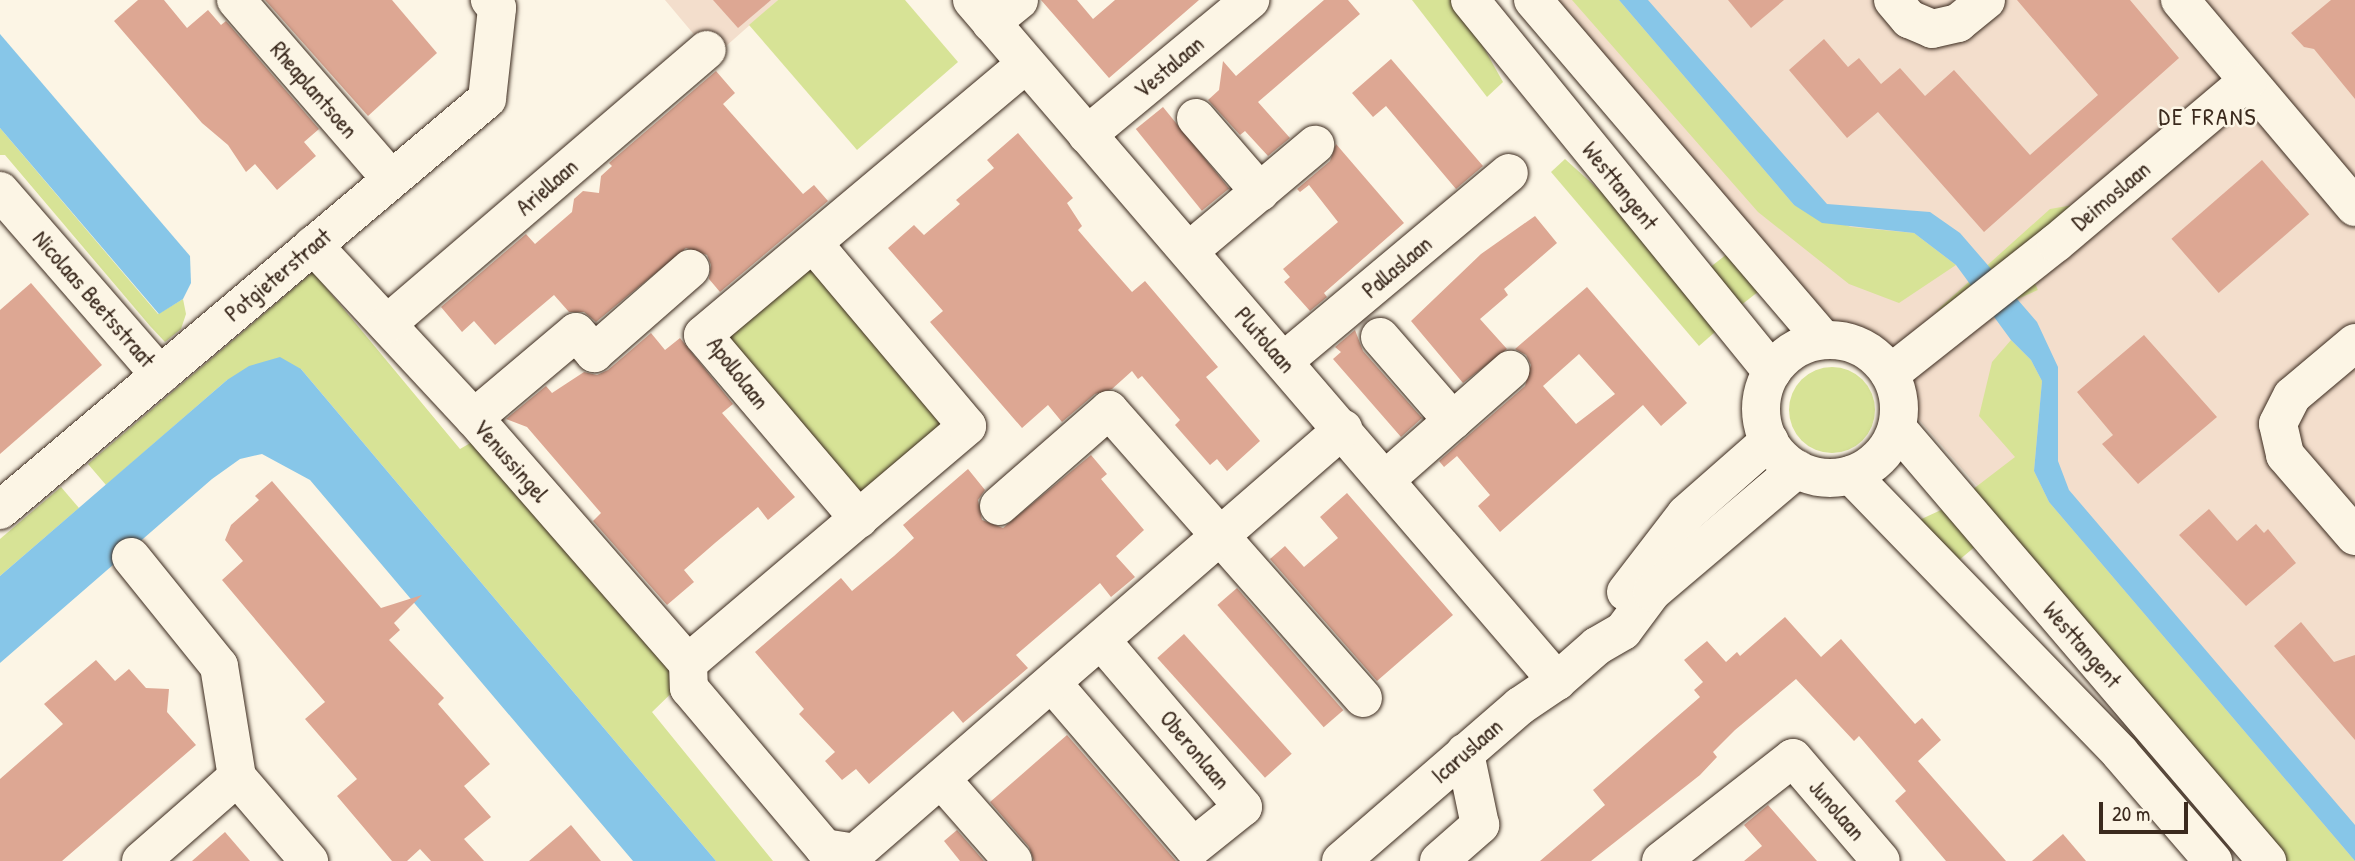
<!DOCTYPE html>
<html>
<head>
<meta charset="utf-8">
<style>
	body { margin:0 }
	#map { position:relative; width:2355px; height:861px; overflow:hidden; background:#fcf5e5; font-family:"Patrick Hand",sans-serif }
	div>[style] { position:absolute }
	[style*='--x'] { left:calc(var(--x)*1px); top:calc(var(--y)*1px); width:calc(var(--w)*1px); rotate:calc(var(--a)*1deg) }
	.built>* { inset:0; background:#f3decc }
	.green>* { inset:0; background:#d7e396; transform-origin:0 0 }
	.round { border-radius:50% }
	.water>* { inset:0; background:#87c6e8 }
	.building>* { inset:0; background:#dda793; transform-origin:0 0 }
	.roads { filter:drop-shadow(0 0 2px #3b2a1e) drop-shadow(0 0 2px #3b2a1e) }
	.minor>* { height:38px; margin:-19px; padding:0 19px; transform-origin:19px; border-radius:19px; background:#fcf5e5 }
	.major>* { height:38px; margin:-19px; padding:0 19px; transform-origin:19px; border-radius:19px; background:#fcf5e5 }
	.major>.ring { margin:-19px; padding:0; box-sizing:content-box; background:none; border:38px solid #fcf5e5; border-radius:50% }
	span { translate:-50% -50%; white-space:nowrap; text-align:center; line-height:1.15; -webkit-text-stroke:5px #fcf5e5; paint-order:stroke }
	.street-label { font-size:23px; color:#3b2a1e }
	.neighbourhood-label { font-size:24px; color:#3b2a1e; letter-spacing:2px }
	.scale { position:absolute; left:2099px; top:802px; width:89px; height:32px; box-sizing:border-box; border:4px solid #3b2a1e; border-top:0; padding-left:9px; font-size:21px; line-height:24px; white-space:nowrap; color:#3b2a1e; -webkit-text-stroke:5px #fcf5e5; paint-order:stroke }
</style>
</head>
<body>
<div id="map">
	<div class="built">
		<div style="clip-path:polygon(665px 0,778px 0,725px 47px,707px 50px)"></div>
		<div style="clip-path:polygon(1552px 0,2355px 0,2355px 861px,2305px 861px)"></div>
	</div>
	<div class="green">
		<div style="clip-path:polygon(778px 0,905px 0,958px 62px,857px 150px,749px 25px)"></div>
		<div style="clip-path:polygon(1412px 0,1457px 0,1503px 82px,1487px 97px)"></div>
		<div style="clip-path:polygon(1572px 0,1619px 0,1794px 205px,1851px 227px,1914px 233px,1956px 265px,1899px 303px,1849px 284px,1758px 212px)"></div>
		<div style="clip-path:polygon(0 128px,158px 314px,183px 299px,186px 314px,181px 329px,165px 342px,150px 326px,5px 155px,0 155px)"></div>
		<div style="clip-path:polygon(1565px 159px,1650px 236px,1723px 325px,1699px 346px,1551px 172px)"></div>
		<div style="clip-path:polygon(2079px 204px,2008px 266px,1934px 313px,2050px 209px)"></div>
		<div style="left:813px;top:244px;width:239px;height:144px;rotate:50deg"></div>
		<div style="left:1736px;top:247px;width:49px;height:43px;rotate:52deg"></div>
		<div style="clip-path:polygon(313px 272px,460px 449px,472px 442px,683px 682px,652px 712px,773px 861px,716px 861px,301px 369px,227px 380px,106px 485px,88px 464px)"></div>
		<div style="left:2033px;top:279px;width:12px;height:103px;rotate:66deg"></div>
		<div style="clip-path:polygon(2011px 340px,2031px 360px,2042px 381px,2034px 471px,2049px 502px,2355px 861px,2278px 861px,1968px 493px,2015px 457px,1979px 416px,1992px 362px)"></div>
		<div class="round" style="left:1789px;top:367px;width:86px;height:86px"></div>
		<div style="clip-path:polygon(61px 487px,79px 508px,0 576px,0 539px)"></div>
		<div style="clip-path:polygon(1954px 504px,1984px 539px,1951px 567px,1915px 522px)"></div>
	</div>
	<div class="water">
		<div style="clip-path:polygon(1619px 0,1648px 0,1827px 204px,1930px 212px,1960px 233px,2037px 322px,2058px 367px,2058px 461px,2069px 490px,2355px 825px,2355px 861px,2049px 502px,2034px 471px,2042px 381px,2031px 360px,2011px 340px,1956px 265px,1914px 233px,1822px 223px,1794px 205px)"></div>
		<div style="clip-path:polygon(0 34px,190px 256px,191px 283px,183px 299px,159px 314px,0 128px)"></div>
		<div style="clip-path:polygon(280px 357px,301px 369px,716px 861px,633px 861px,310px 480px,262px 454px,240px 459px,212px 479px,0 663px,0 576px,227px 380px,249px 366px)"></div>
	</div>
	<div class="building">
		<div style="clip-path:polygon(138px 0,164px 0,187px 28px,208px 10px,221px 25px,226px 21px,319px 129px,304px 142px,316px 156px,277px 190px,255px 164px,246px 172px,228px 145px,202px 123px,114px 21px)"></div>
		<div style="clip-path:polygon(265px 0,392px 0,437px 53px,368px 116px)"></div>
		<div style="clip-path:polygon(713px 0,771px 0,738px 28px)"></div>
		<div style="clip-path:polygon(1041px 0,1077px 0,1093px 19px,1115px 0,1199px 0,1109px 78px)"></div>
		<div style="clip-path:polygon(1324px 0,1348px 0,1360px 14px,1258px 102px,1290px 138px,1268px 156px,1245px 131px,1240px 135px,1208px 100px,1219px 90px,1223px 61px,1236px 76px)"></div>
		<div style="clip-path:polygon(1728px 0,1784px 0,1751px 28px)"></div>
		<div style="clip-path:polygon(2017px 0,2130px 0,2179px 58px,1984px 232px,1878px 112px,1847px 138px,1789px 70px,1824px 39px,1848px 67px,1859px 58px,1881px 84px,1900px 68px,1925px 96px,1954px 70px,2030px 155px,2098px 95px)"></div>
		<div style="clip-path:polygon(2331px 0,2355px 0,2355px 99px,2314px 49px,2304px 47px,2291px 33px)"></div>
		<div style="clip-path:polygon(1391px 59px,1483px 166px,1456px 189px,1386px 106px,1373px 117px,1352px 93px)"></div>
		<div style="clip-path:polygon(716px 71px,735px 93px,723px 104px,803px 194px,814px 185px,828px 201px,720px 292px,709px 279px,711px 265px,707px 255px,686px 248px,596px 322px,584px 312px,569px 312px,554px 295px,495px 345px,474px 321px,462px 332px,441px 307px,526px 234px,535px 244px,572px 212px,574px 199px,583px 191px,599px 193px,601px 176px,612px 166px,609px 163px)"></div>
		<div style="left:1163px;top:107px;width:105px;height:35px;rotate:51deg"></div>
		<div style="clip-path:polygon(1018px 133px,1073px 198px,1067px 203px,1082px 226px,1078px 230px,1096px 251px,1132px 292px,1145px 281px,1218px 367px,1206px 377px,1260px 441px,1227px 471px,1217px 459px,1210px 465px,1175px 425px,1180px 420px,1142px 376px,1138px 379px,1132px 371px,1112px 389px,1095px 394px,1062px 422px,1048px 405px,1022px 428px,930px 322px,943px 311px,888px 248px,914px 225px,924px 235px,960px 204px,956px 200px,994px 168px,987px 160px)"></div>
		<div style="clip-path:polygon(1336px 144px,1404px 223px,1324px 293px,1327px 297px,1310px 311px,1284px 282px,1290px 277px,1283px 269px,1338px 222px,1309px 185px,1300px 192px,1297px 189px,1330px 161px)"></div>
		<div style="left:2262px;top:160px;width:72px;height:120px;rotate:49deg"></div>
		<div style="clip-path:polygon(1535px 216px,1557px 243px,1504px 289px,1508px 295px,1480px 319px,1507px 349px,1463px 383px,1411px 321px,1481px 254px)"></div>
		<div style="clip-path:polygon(31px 283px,102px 365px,0 454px,0 310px)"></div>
		<div style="clip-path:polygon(evenodd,1587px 287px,1687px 403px,1661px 426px,1643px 405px,1500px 532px,1478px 506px,1490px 495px,1457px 456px,1444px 467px,1439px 461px,1525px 386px,1531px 365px,1526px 355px,1515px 349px,1587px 287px,1579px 354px,1615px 394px,1576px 424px,1543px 386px,1579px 354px)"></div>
		<div style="clip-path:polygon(1355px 330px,1363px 351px,1422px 418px,1401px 437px,1333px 359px,1341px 352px,1335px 347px)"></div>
		<div style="clip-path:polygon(651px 333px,665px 350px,680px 338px,733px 404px,722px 413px,795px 497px,768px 520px,758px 507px,715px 543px,684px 570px,694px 582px,667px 605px,593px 521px,601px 513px,527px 427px,506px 419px,546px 386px,552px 393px,584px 372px,597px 375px,608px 370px)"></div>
		<div style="clip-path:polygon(2144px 335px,2217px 417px,2138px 484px,2102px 444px,2113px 435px,2077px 392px)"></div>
		<div style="clip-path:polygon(1091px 455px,1107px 474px,1101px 479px,1144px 530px,1116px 556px,1135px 577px,1111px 597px,1100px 583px,1016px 655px,1028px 668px,963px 723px,953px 711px,869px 784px,856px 769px,842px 780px,825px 761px,835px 752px,799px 714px,804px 709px,755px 652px,841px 578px,852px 591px,894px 556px,914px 538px,903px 525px,968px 469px,985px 490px,978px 500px,982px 520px,1003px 528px)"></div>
		<div style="clip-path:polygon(272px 481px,381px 608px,422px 595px,394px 623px,400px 630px,389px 640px,444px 698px,438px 704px,490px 764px,464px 786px,491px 817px,464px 839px,484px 861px,431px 861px,420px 849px,407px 861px,392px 861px,337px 796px,357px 779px,305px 719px,325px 702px,222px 580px,243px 561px,225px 540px,231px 525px,259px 500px,255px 496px)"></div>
		<div style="clip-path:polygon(1347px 493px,1453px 615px,1377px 681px,1270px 559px,1285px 546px,1304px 567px,1338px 538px,1320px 517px)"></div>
		<div style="clip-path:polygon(2209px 509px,2237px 541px,2256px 524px,2264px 533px,2268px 529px,2296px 563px,2246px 606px,2179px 535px)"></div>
		<div style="left:1237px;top:588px;width:162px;height:26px;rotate:49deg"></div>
		<div style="clip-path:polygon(1785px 617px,1821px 657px,1841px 639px,1915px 724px,1922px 718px,1941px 740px,1918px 761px,2006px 861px,1946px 861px,1895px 801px,1906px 791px,1859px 736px,1854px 741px,1796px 679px,1735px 730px,1713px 752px,1717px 757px,1700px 775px,1591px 861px,1540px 861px,1605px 805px,1593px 790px,1700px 697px,1694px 690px,1703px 682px,1684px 660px,1707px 641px,1726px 662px,1737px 652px,1740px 656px)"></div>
		<div style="clip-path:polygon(2301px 622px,2334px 662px,2355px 655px,2355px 740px,2274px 646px)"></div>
		<div style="left:1184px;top:634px;width:161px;height:36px;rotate:48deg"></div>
		<div style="clip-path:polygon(96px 660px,115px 681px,129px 669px,146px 688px,169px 689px,167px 712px,196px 745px,62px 861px,0 861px,0 779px,63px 724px,44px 704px)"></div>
		<div style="clip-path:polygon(1067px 735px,1176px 861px,1034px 861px,1029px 847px,990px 802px)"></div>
		<div style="clip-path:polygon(1768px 805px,1817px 861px,1744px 861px,1762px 846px,1744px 825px)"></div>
		<div style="clip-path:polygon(571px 825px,601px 861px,529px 861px)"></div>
		<div style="clip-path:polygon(957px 830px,984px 861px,960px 861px,944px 841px)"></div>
		<div style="clip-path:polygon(225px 832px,250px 861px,192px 861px)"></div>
		<div style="clip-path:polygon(2063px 834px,2086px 861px,2032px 861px)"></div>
	</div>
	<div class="roads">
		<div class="minor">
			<div style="--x:236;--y:0;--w:237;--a:49.1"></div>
			<div style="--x:972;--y:0;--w:898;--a:49.34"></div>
			<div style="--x:1893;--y:0;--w:25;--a:50"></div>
			<div style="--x:1909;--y:19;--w:25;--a:23"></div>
			<div style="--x:1932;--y:29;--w:27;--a:-13"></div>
			<div style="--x:1958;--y:23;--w:36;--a:-39"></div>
			<div style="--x:2180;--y:0;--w:271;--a:49.8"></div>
			<div style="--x:991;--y:23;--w:36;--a:-39"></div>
			<div style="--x:1196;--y:118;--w:98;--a:49.1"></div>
			<div style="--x:1087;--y:135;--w:212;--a:-39.6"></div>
			<div style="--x:0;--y:191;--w:244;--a:49"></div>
			<div style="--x:313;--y:245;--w:236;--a:47.1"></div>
			<div style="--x:474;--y:418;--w:325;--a:48.9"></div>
			<div style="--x:688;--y:663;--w:25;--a:88"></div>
			<div style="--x:689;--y:688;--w:209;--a:49.8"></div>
			<div style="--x:824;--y:848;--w:32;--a:9"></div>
			<div style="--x:1189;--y:251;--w:165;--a:-40.1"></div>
			<div style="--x:387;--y:324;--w:421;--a:-40.6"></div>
			<div style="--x:1380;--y:337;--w:111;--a:49"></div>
			<div style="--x:2355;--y:343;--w:82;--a:139.9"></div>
			<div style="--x:2292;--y:396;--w:31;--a:117"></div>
			<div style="--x:2278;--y:424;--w:32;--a:77"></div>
			<div style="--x:2285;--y:455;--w:107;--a:49.2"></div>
			<div style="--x:1284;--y:361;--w:293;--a:-39.9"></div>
			<div style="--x:1890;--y:374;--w:211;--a:-38.3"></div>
			<div style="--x:2056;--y:243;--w:251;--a:-40.2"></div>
			<div style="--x:474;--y:418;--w:133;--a:-40.1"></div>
			<div style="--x:576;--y:332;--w:28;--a:49"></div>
			<div style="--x:594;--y:353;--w:128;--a:-41.2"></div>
			<div style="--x:1385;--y:480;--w:167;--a:-41.3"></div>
			<div style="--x:999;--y:506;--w:146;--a:-41.1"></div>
			<div style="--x:1109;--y:410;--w:384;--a:48.6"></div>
			<div style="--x:0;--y:510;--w:637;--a:-40.16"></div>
			<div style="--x:487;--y:99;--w:92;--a:-83.7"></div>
			<div style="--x:497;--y:8;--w:11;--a:-131"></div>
			<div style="--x:859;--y:519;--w:241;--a:-130.3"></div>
			<div style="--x:703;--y:335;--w:422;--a:-40"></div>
			<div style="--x:131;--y:557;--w:140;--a:51.1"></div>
			<div style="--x:219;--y:666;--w:112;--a:80.8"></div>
			<div style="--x:1626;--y:592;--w:98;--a:-52.4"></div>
			<div style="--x:1686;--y:514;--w:111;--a:-41.3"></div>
			<div style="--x:688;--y:663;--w:366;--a:-40.3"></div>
			<div style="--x:967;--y:426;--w:238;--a:-130.1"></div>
			<div style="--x:1052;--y:683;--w:216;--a:49.3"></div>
			<div style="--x:1193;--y:847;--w:64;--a:-38.7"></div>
			<div style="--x:1243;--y:807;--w:219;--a:-130.4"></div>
			<div style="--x:941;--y:779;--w:109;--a:48.7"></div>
			<div style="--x:141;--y:861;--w:128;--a:-41.2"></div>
			<div style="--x:237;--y:777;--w:111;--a:49.4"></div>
			<div style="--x:846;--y:861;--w:659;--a:-41"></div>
			<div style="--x:1341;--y:861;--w:237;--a:-40.9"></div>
			<div style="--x:1520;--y:706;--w:45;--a:-34"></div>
			<div style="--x:1557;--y:681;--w:53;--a:-41.2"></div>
			<div style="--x:1597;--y:646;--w:30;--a:-30"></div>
			<div style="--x:1623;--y:631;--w:49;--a:-53.4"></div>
			<div style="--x:1652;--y:592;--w:190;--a:-40.3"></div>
			<div style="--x:1439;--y:861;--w:55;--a:-41.3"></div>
			<div style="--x:1480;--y:825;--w:74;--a:-101.8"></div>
			<div style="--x:1661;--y:861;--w:167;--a:-38"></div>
			<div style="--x:1793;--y:758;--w:135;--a:49.5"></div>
		</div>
		<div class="major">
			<div style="--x:1470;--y:0;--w:479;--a:50.9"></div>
			<div style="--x:1533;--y:0;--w:447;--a:49.5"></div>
			<div class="ring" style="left:1761px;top:340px;width:100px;height:100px"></div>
			<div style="--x:1897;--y:428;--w:570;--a:49.49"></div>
			<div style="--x:1851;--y:475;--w:387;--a:45.9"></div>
			<div style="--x:2120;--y:753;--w:143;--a:49.3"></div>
		</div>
	</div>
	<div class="street-label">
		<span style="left:1169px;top:67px;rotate:-40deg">Vestalaan</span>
		<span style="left:314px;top:90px;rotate:49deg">Rheaplantsoen</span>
		<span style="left:1620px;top:186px;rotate:51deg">Westtangent</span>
		<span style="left:547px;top:187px;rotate:-41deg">Ariellaan</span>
		<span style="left:2111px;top:196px;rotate:-40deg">Deimoslaan</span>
		<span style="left:1397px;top:267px;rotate:-40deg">Pallaslaan</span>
		<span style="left:278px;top:275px;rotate:-40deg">Potgieterstraat</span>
		<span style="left:94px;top:299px;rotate:49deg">Nicolaas Beetsstraat</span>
		<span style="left:1265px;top:340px;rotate:49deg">Plutolaan</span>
		<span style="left:738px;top:373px;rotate:52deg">Apollolaan</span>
		<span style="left:511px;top:461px;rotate:49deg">Venussingel</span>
		<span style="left:2082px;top:645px;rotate:49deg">Westtangent</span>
		<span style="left:1195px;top:750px;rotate:50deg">Oberonlaan</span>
		<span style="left:1467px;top:751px;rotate:-41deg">Icaruslaan</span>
		<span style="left:1837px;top:810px;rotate:49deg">Junolaan</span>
	</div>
	<div class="neighbourhood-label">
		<span style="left:2208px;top:117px">DE FRANS</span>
	</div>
	<div class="scale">20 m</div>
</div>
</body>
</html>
